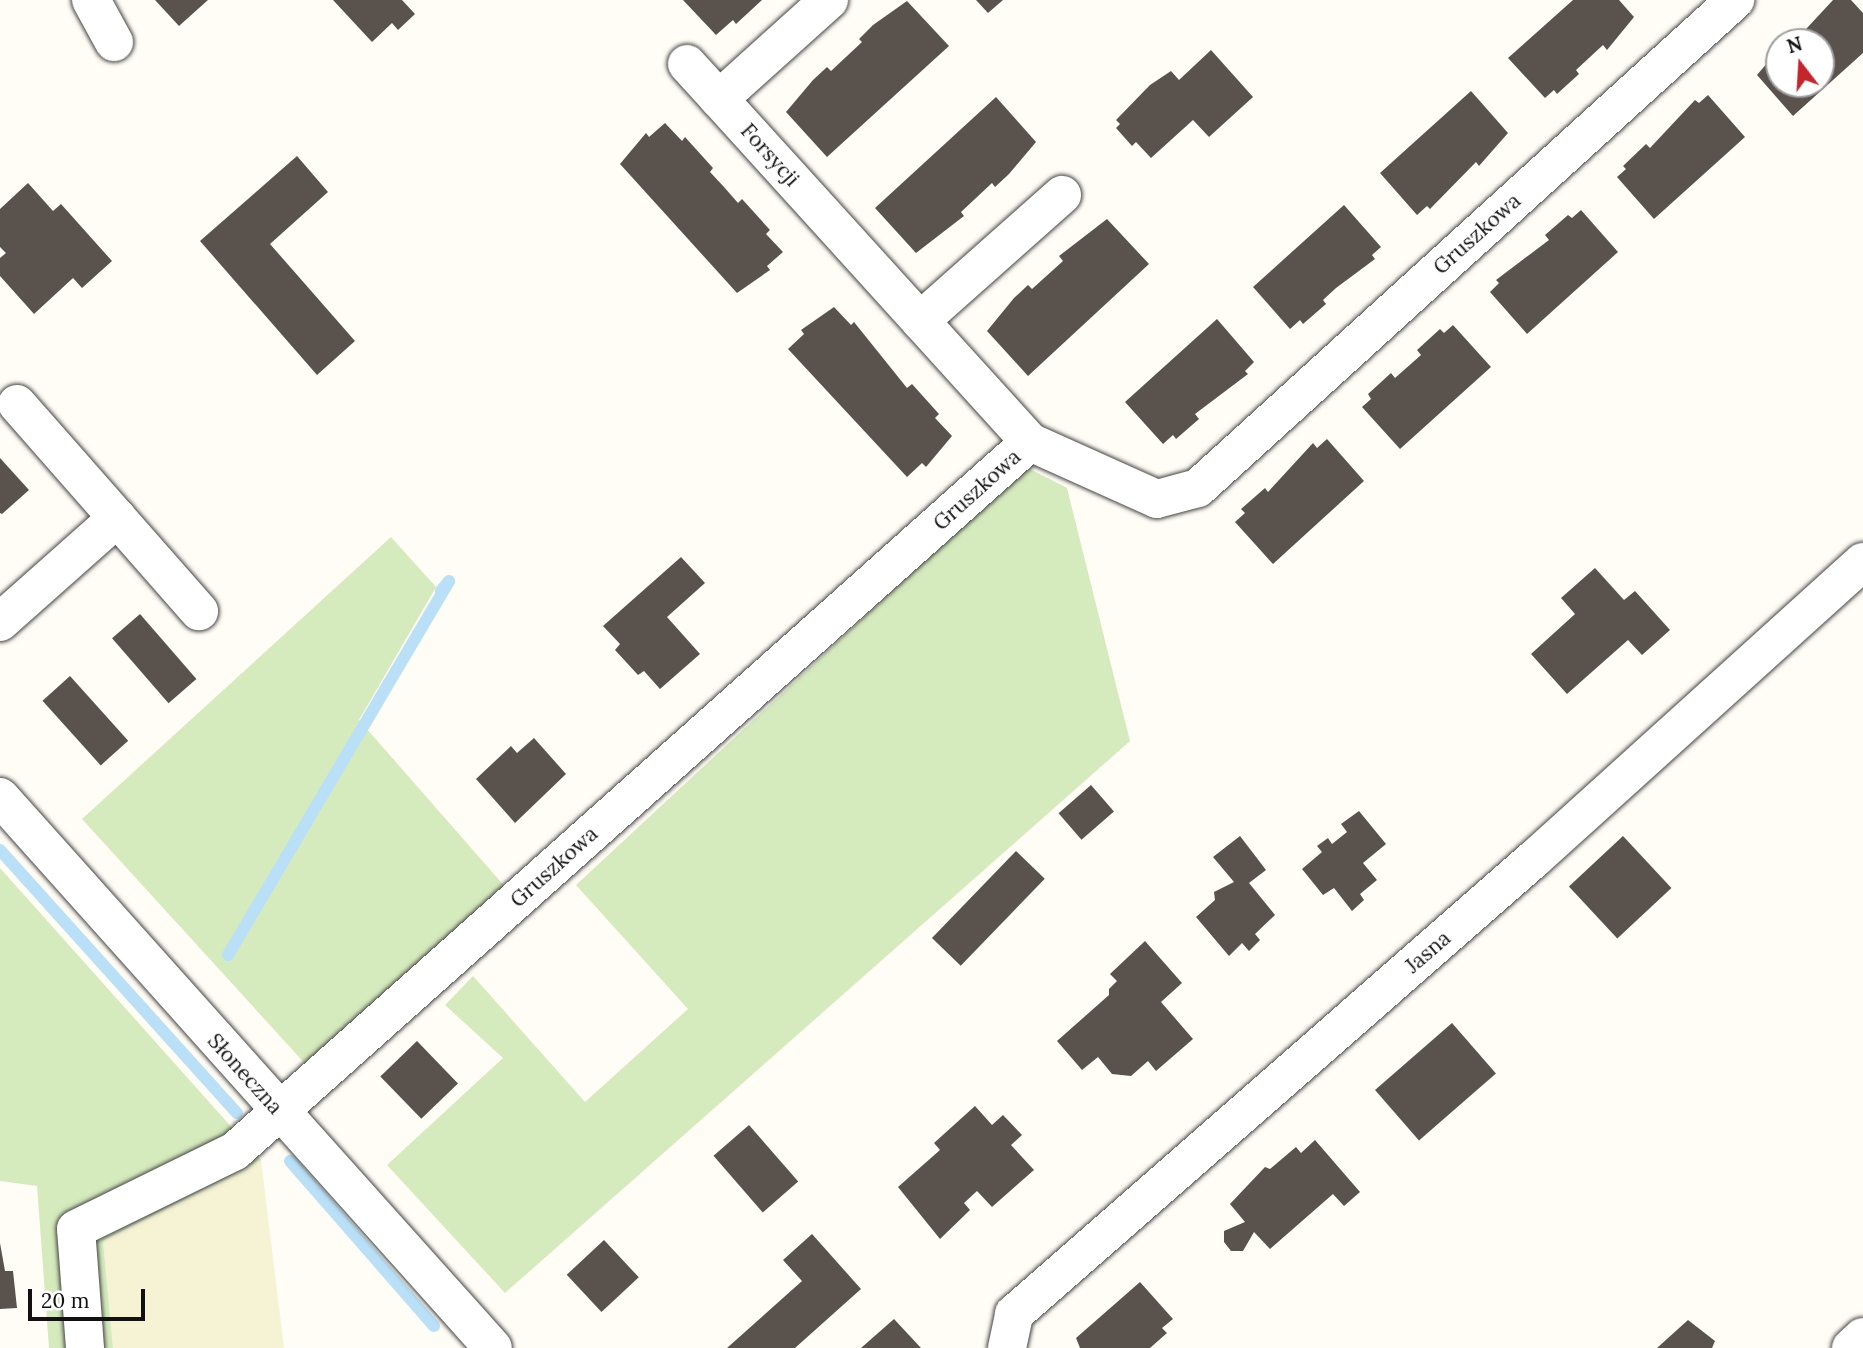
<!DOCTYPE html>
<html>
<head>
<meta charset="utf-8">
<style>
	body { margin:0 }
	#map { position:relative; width:1863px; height:1348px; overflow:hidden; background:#fffdf5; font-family:Lora,serif }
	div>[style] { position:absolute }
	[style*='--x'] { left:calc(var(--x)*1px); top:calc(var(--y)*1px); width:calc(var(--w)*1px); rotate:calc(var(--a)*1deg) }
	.farmland>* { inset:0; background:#f6f3d4 }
	.green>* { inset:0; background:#d5ebbd }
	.stream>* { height:12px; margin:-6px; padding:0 6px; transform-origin:6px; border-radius:6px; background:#b9e0f7 }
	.building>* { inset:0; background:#5a524d; transform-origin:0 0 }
	.roads { filter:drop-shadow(0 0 2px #444) drop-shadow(0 0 2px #444) }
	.minor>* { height:38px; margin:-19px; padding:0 19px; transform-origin:19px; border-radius:19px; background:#fff }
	span { translate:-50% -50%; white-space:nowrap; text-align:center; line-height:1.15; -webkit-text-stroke:7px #fff; paint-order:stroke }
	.street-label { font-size:21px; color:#111 }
	.north { position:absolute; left:1765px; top:28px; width:70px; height:70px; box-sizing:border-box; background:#fff; border:2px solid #a0a0a0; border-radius:50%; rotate:343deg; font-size:19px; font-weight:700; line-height:28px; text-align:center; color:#111 }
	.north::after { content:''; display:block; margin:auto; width:24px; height:32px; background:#c4262e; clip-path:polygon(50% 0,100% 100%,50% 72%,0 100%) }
	.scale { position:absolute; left:28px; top:1289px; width:117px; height:32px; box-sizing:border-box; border:4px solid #111; border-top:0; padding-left:9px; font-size:21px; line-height:24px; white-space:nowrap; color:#111; -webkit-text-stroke:5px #fff; paint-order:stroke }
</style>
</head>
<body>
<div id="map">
	<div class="farmland">
		<div style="clip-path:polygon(261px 1160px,284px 1348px,113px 1348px,103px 1241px)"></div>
	</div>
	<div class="green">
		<div style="clip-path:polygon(1026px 467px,1067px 488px,1130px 741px,505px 1293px,387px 1165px,503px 1058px,445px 1005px,473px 976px,585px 1102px,688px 1009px,576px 885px)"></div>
		<div style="clip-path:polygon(391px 537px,436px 587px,359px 720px,507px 889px,309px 1068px,82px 819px)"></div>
		<div style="clip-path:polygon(0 868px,261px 1160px,103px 1241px,113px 1348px,49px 1348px,37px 1186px,0 1181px)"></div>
	</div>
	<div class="stream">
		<div style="--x:0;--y:850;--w:354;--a:48"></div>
		<div style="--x:228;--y:955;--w:434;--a:-59.4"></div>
		<div style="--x:449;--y:581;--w:13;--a:129"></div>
		<div style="--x:290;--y:1161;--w:219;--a:48.9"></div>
	</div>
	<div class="building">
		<div style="clip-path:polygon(155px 0,208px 0,179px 26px)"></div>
		<div style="clip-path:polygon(333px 0,402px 0,415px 14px,398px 30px,392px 23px,372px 42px)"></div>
		<div style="clip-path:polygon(683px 0,762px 0,736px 24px,733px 20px,716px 35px)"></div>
		<div style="clip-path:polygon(976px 0,1003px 0,988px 13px)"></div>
		<div style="clip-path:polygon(1573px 0,1619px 0,1634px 17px,1607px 50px,1603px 45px,1576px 70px,1579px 74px,1557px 94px,1554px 90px,1545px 98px,1508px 58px)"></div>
		<div style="clip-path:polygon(1833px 0,1851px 0,1863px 13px,1863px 53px,1793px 116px,1757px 75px,1779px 49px,1779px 84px,1821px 84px,1821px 42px,1794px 42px)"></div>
		<div style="clip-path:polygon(907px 1px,949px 46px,827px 157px,786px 112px,813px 80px,827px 67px,831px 71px,862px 42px,859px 39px,873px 25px)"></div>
		<div style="clip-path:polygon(1211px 50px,1253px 97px,1209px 137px,1193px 120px,1151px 158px,1136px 142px,1132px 146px,1116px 128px,1120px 124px,1116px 120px,1150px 85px,1171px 71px,1179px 80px)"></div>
		<div style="clip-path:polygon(1471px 91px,1508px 133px,1479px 166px,1476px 162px,1430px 209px,1427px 206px,1417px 215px,1380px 173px)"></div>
		<div style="clip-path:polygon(1708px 95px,1745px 137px,1654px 219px,1617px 177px,1626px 169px,1623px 166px,1646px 144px,1650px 148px,1695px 100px,1699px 103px)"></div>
		<div style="clip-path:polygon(996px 97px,1036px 142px,1009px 174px,995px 187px,992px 183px,961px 212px,964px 216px,916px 253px,875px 208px)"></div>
		<div style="clip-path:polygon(665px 123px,682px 141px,685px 137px,713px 168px,710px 172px,724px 187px,738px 203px,742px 199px,770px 230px,766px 234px,783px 252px,767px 266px,770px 270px,737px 293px,620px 164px,646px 133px,649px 137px)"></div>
		<div style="clip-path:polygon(297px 156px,328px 192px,270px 244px,355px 341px,317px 375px,200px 241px)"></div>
		<div style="clip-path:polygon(28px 183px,53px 211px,61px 204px,112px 261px,82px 288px,73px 278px,34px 314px,0 276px,0 258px,6px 253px,0 247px,0 209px)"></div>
		<div style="clip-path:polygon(1344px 205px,1381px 247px,1372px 255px,1375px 259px,1336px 288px,1323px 300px,1326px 304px,1303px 324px,1300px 320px,1290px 329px,1253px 287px)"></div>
		<div style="clip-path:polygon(1581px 210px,1618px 252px,1527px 334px,1490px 292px,1499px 283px,1496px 280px,1549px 240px,1545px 235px,1568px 215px,1572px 218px)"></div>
		<div style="clip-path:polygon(1107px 219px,1149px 264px,1028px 376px,987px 331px,1014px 298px,1028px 285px,1032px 289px,1063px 261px,1059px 256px)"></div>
		<div style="clip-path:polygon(834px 307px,851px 325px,854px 322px,907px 388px,912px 384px,939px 414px,935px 418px,952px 436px,926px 467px,922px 463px,907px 477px,788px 349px,804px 334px,801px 330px)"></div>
		<div style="clip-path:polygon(1217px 319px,1254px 362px,1245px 371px,1248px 374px,1195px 414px,1199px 419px,1176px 439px,1173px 435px,1163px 444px,1125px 402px)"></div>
		<div style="clip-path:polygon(1453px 325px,1491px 367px,1400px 449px,1362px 407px,1371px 399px,1368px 394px,1391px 373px,1395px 378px,1421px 355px,1417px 350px,1440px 329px,1444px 333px)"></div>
		<div style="clip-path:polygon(1327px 439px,1364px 481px,1273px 564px,1235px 522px,1245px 513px,1241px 509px,1265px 488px,1268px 492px,1313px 443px,1317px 448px)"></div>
		<div style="clip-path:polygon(0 458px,29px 490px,2px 514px,0 513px)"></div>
		<div style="clip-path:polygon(681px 557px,705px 583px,667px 617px,700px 654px,660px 689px,644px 671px,638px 675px,615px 650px,620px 644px,603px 626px)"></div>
		<div style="clip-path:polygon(1595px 568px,1624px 600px,1635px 591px,1670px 630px,1642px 655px,1628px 640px,1567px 694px,1531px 654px,1575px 614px,1561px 598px)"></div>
		<div style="left:140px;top:614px;width:86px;height:37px;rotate:49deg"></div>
		<div style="left:70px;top:676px;width:87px;height:37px;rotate:48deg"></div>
		<div style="clip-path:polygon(534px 738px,566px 774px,515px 823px,476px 779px,511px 746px,517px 753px)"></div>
		<div style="left:1091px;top:785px;width:35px;height:43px;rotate:49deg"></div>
		<div style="clip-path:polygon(1359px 811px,1386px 844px,1363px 863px,1377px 880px,1360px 894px,1364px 900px,1352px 911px,1334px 888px,1323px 895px,1302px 869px,1322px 852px,1317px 846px,1328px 838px,1332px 844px,1347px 832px,1341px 824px)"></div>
		<div style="clip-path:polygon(1240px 836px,1266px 870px,1249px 883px,1275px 915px,1255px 934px,1260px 940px,1249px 951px,1242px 943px,1229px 956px,1196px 917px,1215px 900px,1214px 892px,1234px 882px,1213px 857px)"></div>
		<div style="left:1623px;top:836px;width:71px;height:74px;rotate:47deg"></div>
		<div style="left:1016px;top:851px;width:40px;height:121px;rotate:44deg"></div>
		<div style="clip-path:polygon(1145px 941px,1182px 983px,1161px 1002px,1193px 1039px,1156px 1071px,1148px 1061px,1131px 1076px,1112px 1074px,1098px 1057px,1082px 1070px,1057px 1041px,1109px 995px,1109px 989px,1117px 981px,1110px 974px)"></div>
		<div style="left:1452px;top:1023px;width:67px;height:102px;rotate:49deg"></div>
		<div style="left:417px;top:1041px;width:59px;height:51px;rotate:46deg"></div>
		<div style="clip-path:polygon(975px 1106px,992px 1125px,1003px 1115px,1022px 1135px,1011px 1145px,1034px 1170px,992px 1207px,977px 1191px,964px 1203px,970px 1210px,940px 1239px,898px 1187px,940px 1150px,934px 1143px)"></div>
		<div style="left:749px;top:1125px;width:75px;height:47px;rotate:49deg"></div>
		<div style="clip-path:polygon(1315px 1140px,1360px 1192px,1344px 1206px,1333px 1194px,1270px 1249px,1254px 1232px,1243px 1251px,1231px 1251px,1224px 1242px,1224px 1231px,1245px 1222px,1230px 1204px,1265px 1167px,1270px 1169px,1296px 1147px,1301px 1153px)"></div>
		<div style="clip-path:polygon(812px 1234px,861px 1289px,795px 1348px,727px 1348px,802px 1281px,783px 1260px)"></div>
		<div style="left:604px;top:1240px;width:51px;height:51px;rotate:47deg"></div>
		<div style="clip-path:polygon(0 1243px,5px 1271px,13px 1271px,17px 1308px,0 1309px)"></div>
		<div style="clip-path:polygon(1140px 1282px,1173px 1319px,1162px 1328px,1167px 1333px,1150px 1348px,1080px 1348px,1076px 1338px)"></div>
		<div style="clip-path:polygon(894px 1319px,921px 1348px,861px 1348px)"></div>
		<div style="clip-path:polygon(1688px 1320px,1715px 1341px,1712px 1348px,1657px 1348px)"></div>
	</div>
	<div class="roads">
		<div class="minor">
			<div style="--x:91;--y:0;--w:48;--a:61.3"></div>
			<div style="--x:829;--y:0;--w:148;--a:138"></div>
			<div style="--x:719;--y:99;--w:463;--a:47.8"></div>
			<div style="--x:687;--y:64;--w:47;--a:47.6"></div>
			<div style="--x:920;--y:321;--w:190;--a:-41.6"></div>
			<div style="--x:17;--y:404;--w:276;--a:48.7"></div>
			<div style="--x:0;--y:622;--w:157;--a:-41.6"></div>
			<div style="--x:0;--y:797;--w:739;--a:48.18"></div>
			<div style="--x:85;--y:1348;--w:119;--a:-94.3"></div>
			<div style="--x:76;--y:1229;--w:177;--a:-26.1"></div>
			<div style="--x:235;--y:1151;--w:1065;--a:-41.73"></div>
			<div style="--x:1030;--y:442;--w:139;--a:24.2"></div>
			<div style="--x:1157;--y:499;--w:42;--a:-15"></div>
			<div style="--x:1198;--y:488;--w:726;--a:-42.26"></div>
			<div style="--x:1007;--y:1348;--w:35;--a:-78"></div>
			<div style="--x:1014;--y:1314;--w:691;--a:-41.19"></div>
			<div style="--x:1534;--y:859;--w:443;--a:-42.1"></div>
			<div style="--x:1851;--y:1348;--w:16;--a:-43"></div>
		</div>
	</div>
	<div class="street-label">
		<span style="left:770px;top:155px;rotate:48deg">Forsycji</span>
		<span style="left:1477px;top:234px;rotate:-42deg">Gruszkowa</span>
		<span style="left:977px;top:490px;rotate:-42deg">Gruszkowa</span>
		<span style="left:554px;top:867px;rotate:-42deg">Gruszkowa</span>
		<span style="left:1428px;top:952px;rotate:-41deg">Jasna</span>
		<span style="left:245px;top:1074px;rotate:48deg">Słoneczna</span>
	</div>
	<div class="north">N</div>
	<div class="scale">20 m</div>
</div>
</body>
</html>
